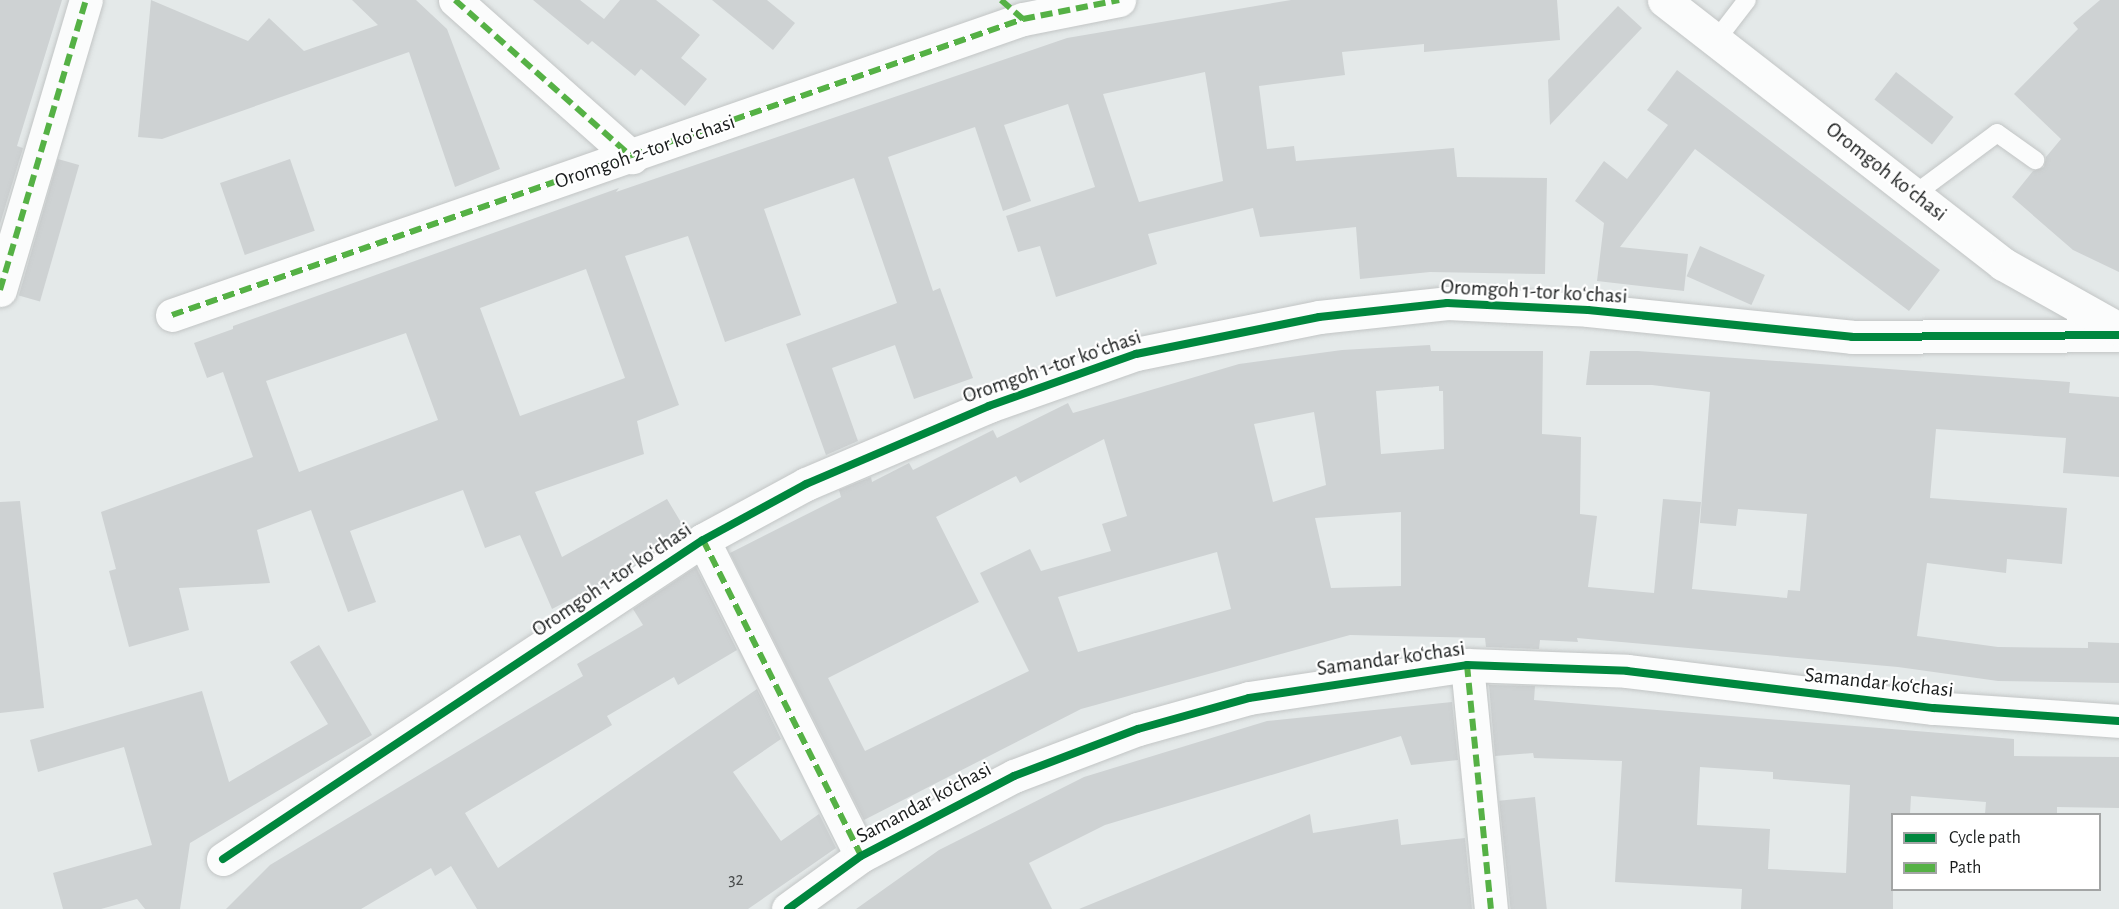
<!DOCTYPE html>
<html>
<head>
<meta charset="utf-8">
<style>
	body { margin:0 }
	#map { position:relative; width:2119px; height:909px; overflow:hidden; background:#e4e9e9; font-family:"Alegreya Sans",sans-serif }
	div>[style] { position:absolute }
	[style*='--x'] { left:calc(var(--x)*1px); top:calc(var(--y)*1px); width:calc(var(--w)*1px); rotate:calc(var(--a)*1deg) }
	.building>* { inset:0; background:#ced2d3; transform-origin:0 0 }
	.roads { filter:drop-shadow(0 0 2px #c2c5c5) drop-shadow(0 0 2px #c2c5c5) }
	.lane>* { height:18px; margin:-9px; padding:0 9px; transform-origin:9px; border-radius:9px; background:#fbfcfc }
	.street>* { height:33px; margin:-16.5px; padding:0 16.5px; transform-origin:16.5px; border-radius:16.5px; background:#fbfcfc }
	.secondary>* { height:33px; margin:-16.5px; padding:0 16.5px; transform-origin:16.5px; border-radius:16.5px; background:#fbfcfc }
	.quiet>* { height:6px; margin-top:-3px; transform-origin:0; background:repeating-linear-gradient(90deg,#55b145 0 12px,transparent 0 18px) }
	.cycleway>* { height:8px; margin:-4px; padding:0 4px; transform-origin:4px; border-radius:4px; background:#00873e }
	span { translate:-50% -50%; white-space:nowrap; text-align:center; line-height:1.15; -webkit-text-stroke:4.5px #fff; paint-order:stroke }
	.number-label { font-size:18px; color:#494c4c }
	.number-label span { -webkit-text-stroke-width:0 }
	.street-label { font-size:21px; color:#1a1d1d }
	.legend { position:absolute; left:1891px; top:813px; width:210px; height:78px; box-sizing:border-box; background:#fff; border:2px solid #a3a5a5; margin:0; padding:8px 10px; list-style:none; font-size:18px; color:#1a1d1d }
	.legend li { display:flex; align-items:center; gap:12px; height:30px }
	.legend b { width:30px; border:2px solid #a3a5a5 }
</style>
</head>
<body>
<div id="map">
	<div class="building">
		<div style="clip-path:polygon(0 0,62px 0,17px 146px,23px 148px,0 224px)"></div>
		<div style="clip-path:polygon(151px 0,248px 41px,269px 18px,304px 51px,378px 25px,352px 0,416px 0,447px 29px,500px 169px,455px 187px,409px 52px,162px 139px,138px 137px)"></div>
		<div style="clip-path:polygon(533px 0,580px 0,604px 19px,620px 0,656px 0,700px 35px,681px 58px,707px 79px,685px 106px,641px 69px,635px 76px,592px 41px,588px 45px)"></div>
		<div style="clip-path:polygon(712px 0,767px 0,795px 23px,773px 50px)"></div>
		<div style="clip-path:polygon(evenodd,1291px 0,1557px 0,1560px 40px,1424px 52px,1424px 44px,1342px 52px,1345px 75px,1259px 86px,1267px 149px,1294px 146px,1296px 161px,1454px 148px,1457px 177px,1547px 178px,1545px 274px,1430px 272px,1360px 279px,1356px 227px,1260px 237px,1253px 208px,1148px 234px,1157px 264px,1056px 297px,1040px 246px,1018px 252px,1006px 216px,1095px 187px,1068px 104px,1004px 125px,1031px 201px,1003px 211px,975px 127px,888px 157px,933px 291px,940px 288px,973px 378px,914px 399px,895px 345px,832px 368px,858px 441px,826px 455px,786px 344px,897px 303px,854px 178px,764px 209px,801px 315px,725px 342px,688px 236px,625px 256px,679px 405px,637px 421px,644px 454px,535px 492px,562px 557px,667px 499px,685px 529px,613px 577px,552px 609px,520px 535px,485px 548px,463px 490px,350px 531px,376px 602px,348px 612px,311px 510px,257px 530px,270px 583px,179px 588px,189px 630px,129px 647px,109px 571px,116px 569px,101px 512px,253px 457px,223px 372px,207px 378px,194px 343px,233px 329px,233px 326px,619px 188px,616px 192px,1067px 38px,1291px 0,1205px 72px,1223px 181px,1139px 202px,1103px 94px,1205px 72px,1291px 0,586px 269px,625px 378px,520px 416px,480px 308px,586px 269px,1291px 0,406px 333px,438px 420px,299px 472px,266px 381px,406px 333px)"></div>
		<div style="clip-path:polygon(2100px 0,2119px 0,2119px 272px,2073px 250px,2012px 197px,2033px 171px,2044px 167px,2046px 157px,2061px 139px,2014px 94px,2078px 29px,2073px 23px)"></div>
		<div style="clip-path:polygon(1618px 6px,1642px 28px,1550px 125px,1548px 80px)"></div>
		<div style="clip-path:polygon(1677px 70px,1940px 270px,1909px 311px,1695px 149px,1620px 247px,1688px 254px,1684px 291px,1597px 281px,1604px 223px,1575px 201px,1604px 161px,1627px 179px,1668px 125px,1647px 110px)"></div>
		<div style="left:1896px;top:72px;width:73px;height:35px;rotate:38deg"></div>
		<div style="left:58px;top:159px;width:22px;height:142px;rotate:16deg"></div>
		<div style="left:290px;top:159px;width:76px;height:74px;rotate:71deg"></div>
		<div style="left:1700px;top:246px;width:71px;height:33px;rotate:24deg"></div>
		<div style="clip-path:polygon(evenodd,1430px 345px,1431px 351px,1543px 351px,1542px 434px,1581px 437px,1580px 514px,1597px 516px,1588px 587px,1654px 593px,1663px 499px,1701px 502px,1692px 589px,1787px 598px,1788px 590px,1800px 591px,1807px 514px,1738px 509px,1736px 526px,1700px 523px,1710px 392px,1652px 385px,1586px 385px,1590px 351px,1638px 351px,2070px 382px,2069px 393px,2119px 397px,2119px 477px,2063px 473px,2066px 438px,1936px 429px,1930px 498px,2067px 508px,2062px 564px,2007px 559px,2006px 573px,1927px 563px,1917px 636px,1998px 647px,2088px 648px,2088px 642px,2119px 643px,2119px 683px,1998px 681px,1898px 667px,1577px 638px,1578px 642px,1540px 640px,1539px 649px,1486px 647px,1485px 638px,1350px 635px,1081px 709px,864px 820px,730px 553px,841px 497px,839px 490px,871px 477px,872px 482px,909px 463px,913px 470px,993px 430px,997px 438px,1068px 403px,1073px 413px,1239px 364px,1342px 350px,1430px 345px,1439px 386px,1439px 391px,1443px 391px,1444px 449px,1381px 454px,1376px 391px,1439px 386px,1430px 345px,1314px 412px,1326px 485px,1273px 502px,1254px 424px,1314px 412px,1430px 345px,1104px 439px,1127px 516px,1102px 524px,1111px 551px,1041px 571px,1030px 549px,980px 573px,1029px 671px,865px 751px,828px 678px,979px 602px,936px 517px,1016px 476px,1020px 483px,1104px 439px,1430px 345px,1401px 512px,1401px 586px,1331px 588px,1315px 518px,1401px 512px,1430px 345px,1217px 552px,1231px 609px,1078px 652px,1058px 597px,1217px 552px)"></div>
		<div style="clip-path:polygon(20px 501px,44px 708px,0 713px,0 502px)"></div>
		<div style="clip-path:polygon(696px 567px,737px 650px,678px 685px,674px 677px,607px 716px,612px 725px,465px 813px,498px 868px,757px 689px,781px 739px,733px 772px,781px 841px,819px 814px,836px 848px,748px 909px,477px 909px,451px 866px,435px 876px,431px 868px,361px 909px,226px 909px,270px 865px,583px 676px,577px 664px,643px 625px,633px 609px)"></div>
		<div style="clip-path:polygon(319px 645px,372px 735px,190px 843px,180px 909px,145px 909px,137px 899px,101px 909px,63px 909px,53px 873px,152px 845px,124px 747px,38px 772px,30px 740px,202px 691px,229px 782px,328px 724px,290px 662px)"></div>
		<div style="clip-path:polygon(evenodd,1489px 685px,1535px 686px,1534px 700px,2014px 739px,2014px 756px,2119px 757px,2119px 808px,2057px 807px,2057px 814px,1985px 814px,1986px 802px,1911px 796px,1910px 814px,1893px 814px,1893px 909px,1741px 909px,1742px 889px,1615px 882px,1622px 761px,1534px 758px,1533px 753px,1495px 756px,1489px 685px,1700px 767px,1773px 772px,1773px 779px,1850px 785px,1846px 873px,1768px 869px,1770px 829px,1697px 825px,1700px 767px)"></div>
		<div style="clip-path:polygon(1452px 702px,1458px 760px,1411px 765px,1401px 736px,1105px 825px,1029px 863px,1052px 909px,856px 909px,939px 850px,1084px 777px,1267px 721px)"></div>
		<div style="left:1535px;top:797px;width:113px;height:36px;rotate:84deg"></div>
		<div style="clip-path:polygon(1310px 814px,1313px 833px,1398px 819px,1401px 845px,1465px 838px,1472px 909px,1079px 909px)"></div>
	</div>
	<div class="roads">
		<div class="lane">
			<div style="--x:1717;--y:39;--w:49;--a:-52.4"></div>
			<div style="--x:1915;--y:194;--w:102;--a:-36.6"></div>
			<div style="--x:1997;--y:133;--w:47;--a:35.4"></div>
		</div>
		<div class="street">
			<div style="--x:455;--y:0;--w:237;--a:41.6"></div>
			<div style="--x:0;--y:290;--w:302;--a:-73.5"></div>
			<div style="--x:172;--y:315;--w:901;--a:-19.18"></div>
			<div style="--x:1023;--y:19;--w:98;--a:-11.2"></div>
			<div style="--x:703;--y:540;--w:353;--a:63.4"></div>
			<div style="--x:1467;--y:665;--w:245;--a:84.4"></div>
			<div style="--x:223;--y:859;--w:576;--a:-33.61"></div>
			<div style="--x:703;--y:540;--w:117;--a:-28.5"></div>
			<div style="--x:806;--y:484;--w:199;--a:-23.1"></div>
			<div style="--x:989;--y:406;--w:156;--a:-19.5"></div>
			<div style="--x:1136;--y:354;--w:187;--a:-11.4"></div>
			<div style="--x:1319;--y:317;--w:129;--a:-6.2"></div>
			<div style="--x:1447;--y:303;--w:141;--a:2.8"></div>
			<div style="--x:1588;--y:310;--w:265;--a:5.8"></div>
			<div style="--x:1852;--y:337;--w:267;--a:-0.4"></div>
			<div style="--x:788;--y:909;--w:90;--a:-36"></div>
			<div style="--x:861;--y:856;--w:173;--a:-27.6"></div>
			<div style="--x:1014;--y:776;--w:133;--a:-20.8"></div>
			<div style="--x:1138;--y:729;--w:115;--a:-15.6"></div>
			<div style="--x:1249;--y:698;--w:220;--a:-8.6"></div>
			<div style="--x:1467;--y:665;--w:160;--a:2.1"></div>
			<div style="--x:1627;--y:671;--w:309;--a:6.9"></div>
			<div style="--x:1934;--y:708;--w:185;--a:4"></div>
		</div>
		<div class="secondary">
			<div style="--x:1664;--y:0;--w:430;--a:37.9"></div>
			<div style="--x:2003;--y:264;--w:133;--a:29.3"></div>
		</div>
	</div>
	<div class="quiet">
		<div style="--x:455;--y:0;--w:237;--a:41.6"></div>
		<div style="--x:1001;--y:0;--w:29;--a:41"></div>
		<div style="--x:0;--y:290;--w:302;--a:-73.5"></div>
		<div style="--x:172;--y:315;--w:901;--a:-19.18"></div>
		<div style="--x:1023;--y:19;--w:98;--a:-11.2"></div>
		<div style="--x:703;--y:540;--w:353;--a:63.4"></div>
		<div style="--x:1467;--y:665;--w:245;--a:84.4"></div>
	</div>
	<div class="cycleway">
		<div style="--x:223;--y:859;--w:576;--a:-33.61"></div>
		<div style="--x:703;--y:540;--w:117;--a:-28.5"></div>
		<div style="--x:806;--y:484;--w:199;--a:-23.1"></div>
		<div style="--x:989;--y:406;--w:156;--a:-19.5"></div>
		<div style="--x:1136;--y:354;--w:187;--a:-11.4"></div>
		<div style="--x:1319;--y:317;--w:129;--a:-6.2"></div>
		<div style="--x:1447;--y:303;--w:141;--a:2.8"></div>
		<div style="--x:1588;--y:310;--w:265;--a:5.8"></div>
		<div style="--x:1852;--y:337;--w:267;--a:-0.4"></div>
		<div style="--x:788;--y:909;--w:90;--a:-36"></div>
		<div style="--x:861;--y:856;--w:173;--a:-27.6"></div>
		<div style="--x:1014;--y:776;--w:133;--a:-20.8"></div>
		<div style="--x:1138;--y:729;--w:115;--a:-15.6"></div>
		<div style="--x:1249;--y:698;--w:220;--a:-8.6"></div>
		<div style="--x:1467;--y:665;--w:160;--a:2.1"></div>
		<div style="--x:1627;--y:671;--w:309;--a:6.9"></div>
		<div style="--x:1934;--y:708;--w:185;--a:4"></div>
	</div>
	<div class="number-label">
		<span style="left:736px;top:880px">32</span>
	</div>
	<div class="street-label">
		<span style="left:645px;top:152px;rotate:-19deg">Oromgoh 2-tor koʻchasi</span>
		<span style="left:1886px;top:172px;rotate:38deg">Oromgoh koʻchasi</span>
		<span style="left:1534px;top:292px;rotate:3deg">Oromgoh 1-tor koʻchasi</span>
		<span style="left:1052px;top:367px;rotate:-19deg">Oromgoh 1-tor koʻchasi</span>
		<span style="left:612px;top:580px;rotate:-34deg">Oromgoh 1-tor koʻchasi</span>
		<span style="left:1391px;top:659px;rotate:-8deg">Samandar ko‘chasi</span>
		<span style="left:1879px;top:683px;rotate:6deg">Samandar ko‘chasi</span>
		<span style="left:924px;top:803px;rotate:-28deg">Samandar ko‘chasi</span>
	</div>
	<ul class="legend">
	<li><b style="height:8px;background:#00873e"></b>Cycle path</li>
	<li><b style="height:8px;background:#55b145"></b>Path</li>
	</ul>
</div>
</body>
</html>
